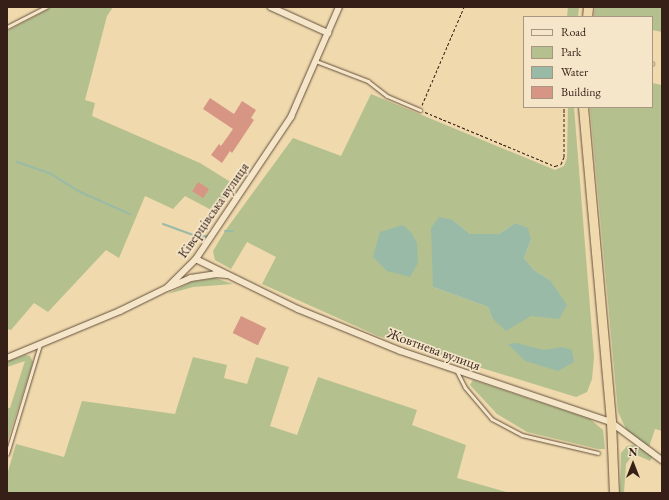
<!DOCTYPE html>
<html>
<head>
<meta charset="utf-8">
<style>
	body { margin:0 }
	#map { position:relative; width:669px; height:500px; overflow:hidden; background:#efd9ad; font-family:"EB Garamond",serif }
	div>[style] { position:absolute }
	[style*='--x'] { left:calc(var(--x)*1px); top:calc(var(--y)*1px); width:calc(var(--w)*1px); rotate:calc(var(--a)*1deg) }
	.green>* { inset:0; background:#b4c08e }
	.water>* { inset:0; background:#9abaa8 }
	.stream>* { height:2px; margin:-1px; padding:0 1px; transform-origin:1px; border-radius:1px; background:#9abaa8 }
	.building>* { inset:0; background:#d79583; transform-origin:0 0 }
	.path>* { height:1px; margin-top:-0.5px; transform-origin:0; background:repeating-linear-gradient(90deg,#351f16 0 3px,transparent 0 5px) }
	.roads { filter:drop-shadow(0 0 1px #644e3c) drop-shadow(0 0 1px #644e3c) }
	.service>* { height:2.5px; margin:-1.25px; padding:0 1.25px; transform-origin:1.25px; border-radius:1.25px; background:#f5e6ca }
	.minor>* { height:5.5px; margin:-2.75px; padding:0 2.75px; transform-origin:2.75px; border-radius:2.75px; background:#f5e6ca }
	.trunk>* { height:9px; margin:-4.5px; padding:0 4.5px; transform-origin:4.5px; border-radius:4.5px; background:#efd9ad }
	span { translate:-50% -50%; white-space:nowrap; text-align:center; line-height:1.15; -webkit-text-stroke:3.5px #f5e6ca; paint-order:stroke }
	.street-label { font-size:14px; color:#351f16 }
	.frame { position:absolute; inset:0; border:8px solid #351f16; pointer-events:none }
	.legend { position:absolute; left:523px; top:16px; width:130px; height:92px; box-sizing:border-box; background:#f5e6ca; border:1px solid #a89682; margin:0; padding:5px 7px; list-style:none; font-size:12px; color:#351f16 }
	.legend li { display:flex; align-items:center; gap:8px; height:20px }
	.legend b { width:20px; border:1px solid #a89682 }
	.north { position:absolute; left:613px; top:444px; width:40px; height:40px; -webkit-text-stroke:3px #f5e6ca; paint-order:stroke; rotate:0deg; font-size:11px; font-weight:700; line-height:16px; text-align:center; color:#351f16 }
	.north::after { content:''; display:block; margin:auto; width:14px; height:18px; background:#351f16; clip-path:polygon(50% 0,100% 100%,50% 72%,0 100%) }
</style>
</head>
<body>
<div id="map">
	<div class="green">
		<div style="clip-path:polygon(50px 7px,113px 7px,107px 16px,85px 100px,95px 103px,92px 116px,200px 163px,237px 186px,217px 213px,185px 196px,173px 209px,145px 196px,119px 258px,106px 250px,48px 312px,34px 303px,11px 330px,7px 329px,7px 31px,47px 10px)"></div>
		<div style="clip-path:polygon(568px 7px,579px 7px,578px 17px,567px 17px)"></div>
		<div style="clip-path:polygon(595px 7px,662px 7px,662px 32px,652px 30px,652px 17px,594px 17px)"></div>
		<div style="clip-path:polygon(652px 83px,662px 85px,662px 431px,655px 429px,649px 447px,627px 431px,618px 412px,590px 107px,652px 107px)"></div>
		<div style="clip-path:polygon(evenodd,371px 94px,555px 170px,564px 166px,567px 158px,568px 107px,574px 107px,594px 357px,592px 379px,587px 392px,576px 397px,378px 336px,262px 284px,276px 257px,247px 242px,231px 269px,215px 260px,213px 251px,225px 231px,293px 138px,341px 156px,371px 94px,453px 220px,470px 234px,499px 234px,515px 223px,531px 240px,524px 258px,534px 270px,550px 280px,492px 318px,488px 307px,433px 287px,453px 220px)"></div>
		<div style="clip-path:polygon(215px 278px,233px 284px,193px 287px,168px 294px,191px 282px)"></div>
		<div style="clip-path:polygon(25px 355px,30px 356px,33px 362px,7px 443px,7px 408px,10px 408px,25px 361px,7px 367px,7px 362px)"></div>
		<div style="clip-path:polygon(193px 357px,227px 365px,224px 378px,247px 384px,256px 357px,289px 367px,270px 426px,297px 435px,318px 377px,417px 410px,412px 425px,466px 445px,457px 478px,510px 493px,7px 492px,7px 475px,16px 444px,64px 457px,82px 401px,175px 414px)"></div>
		<div style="clip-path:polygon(473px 380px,590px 419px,603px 430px,605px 449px,598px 449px,527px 432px,497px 414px,470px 385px)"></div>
		<div style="clip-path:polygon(633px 445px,640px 447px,653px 456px,650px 461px,639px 456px,631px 457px,626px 464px,624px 493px,620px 493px,621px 453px,627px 446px)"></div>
	</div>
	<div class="water">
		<div style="clip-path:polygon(439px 217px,453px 220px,470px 234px,499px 234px,515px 223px,528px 228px,531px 240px,524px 258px,534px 270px,550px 280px,567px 305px,559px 319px,531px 316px,506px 331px,492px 318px,488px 307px,433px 287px,431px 228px)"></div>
		<div style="clip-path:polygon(403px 225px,411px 232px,417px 243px,418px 263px,410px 277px,387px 271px,373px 257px,380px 232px)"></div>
		<div style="clip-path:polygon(516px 343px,544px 350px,562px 347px,572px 350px,574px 362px,558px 371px,525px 361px,508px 344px)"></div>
	</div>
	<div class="stream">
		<div style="--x:17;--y:162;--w:36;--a:19"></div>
		<div style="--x:51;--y:174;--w:32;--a:32"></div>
		<div style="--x:78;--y:191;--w:57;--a:23.9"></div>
		<div style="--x:163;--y:224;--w:38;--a:20"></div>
		<div style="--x:199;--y:237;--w:8;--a:-7"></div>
		<div style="--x:225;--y:231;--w:8;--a:0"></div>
	</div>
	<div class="building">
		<div style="clip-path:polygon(210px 98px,234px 114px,242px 101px,256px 110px,251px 118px,254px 120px,232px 153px,230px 151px,222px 163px,211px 155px,219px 144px,221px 146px,233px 129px,203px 109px)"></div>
		<div style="left:198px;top:182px;width:13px;height:11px;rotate:32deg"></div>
		<div style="left:241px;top:316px;width:28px;height:19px;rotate:26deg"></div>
	</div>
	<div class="path">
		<div style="--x:422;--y:105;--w:107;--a:-66.8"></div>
		<div style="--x:425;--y:112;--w:141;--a:22.6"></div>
		<div style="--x:555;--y:166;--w:6;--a:-18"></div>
		<div style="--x:561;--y:164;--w:8;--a:-67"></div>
		<div style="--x:564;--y:157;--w:50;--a:-90"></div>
	</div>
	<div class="roads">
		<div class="service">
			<div style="--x:7;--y:27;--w:44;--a:-27.1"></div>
			<div style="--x:316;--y:61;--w:56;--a:21"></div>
			<div style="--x:368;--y:81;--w:24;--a:38"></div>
			<div style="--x:387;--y:96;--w:36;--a:23"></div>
			<div style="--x:652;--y:64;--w:1;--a:0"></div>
			<div style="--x:457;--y:371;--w:18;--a:63"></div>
			<div style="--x:465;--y:387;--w:42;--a:49.8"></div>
			<div style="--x:492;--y:419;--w:34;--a:28"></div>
			<div style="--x:522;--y:435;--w:78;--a:13.3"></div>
			<div style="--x:7;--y:454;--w:114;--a:-73.2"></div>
		</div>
		<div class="minor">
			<div style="--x:271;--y:7;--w:63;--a:24.5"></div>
			<div style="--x:196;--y:259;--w:114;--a:26.1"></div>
			<div style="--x:298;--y:309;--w:111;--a:22.2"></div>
			<div style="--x:401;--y:351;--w:222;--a:18.7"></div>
			<div style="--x:611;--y:422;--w:64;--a:36.7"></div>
			<div style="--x:170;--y:287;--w:23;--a:-23"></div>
			<div style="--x:191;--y:278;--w:24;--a:-9"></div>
			<div style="--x:215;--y:274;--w:12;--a:5"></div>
			<div style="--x:7;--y:358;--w:122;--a:-22.6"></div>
			<div style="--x:120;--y:311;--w:52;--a:-26.1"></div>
			<div style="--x:167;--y:288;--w:41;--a:-45"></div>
			<div style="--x:196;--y:259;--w:171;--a:-56.2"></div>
			<div style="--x:291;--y:117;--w:120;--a:-66.4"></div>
		</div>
		<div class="trunk">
			<div style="--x:587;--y:17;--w:10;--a:-84"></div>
			<div style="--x:583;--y:107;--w:316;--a:84.9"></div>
			<div style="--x:611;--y:422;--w:71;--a:87.6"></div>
		</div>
	</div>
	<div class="street-label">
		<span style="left:213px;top:210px;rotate:-55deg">Ківерцівська вулиця</span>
		<span style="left:434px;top:349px;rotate:20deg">Жовтнева вулиця</span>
	</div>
	<div class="frame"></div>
	<ul class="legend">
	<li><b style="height:5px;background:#f5e6ca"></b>Road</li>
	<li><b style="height:11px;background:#b4c08e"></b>Park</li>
	<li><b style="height:11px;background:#9abaa8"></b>Water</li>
	<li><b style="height:11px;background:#d79583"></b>Building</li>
	</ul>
	<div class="north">N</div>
</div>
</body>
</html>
